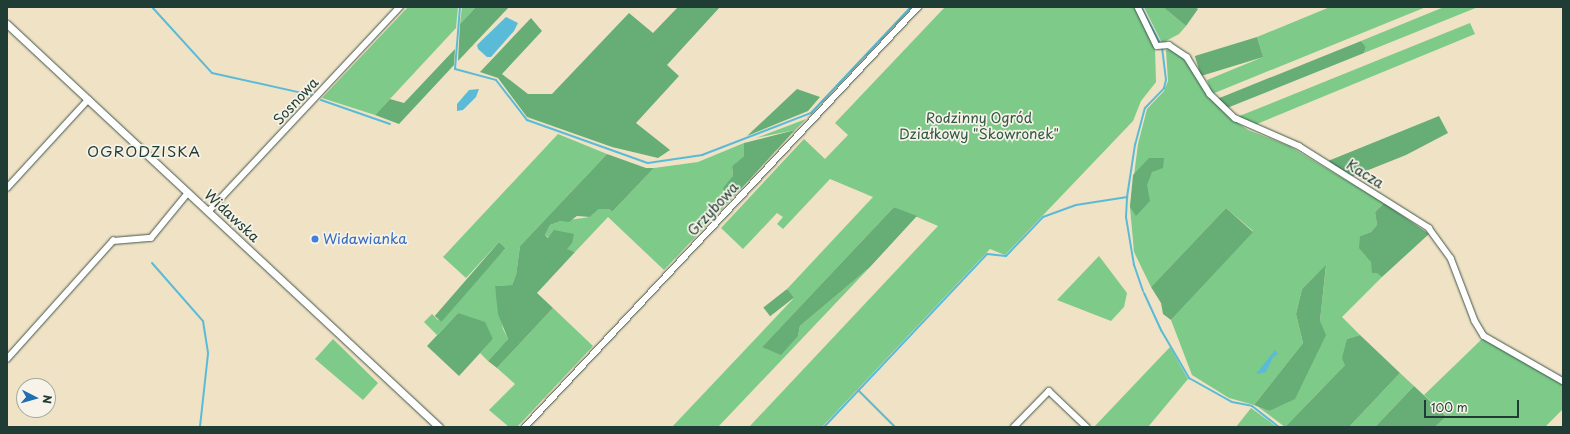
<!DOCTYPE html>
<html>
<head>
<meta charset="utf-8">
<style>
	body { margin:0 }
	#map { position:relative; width:1570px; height:434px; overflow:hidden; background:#f0e2c5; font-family:"Playpen Sans",sans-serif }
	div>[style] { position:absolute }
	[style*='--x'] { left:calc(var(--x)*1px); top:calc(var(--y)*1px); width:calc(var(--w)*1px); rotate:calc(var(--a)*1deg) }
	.green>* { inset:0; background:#7dca89 }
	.forest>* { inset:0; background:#66ae75; transform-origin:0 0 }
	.water>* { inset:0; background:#59bbd7 }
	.stream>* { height:2px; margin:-1px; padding:0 1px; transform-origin:1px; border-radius:1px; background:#59bbd7 }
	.roads { filter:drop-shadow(0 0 1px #3e564a) drop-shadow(0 0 1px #3e564a) }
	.minor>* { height:5.5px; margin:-2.75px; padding:0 2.75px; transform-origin:2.75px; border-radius:2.75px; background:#fff }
	.tertiary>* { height:7px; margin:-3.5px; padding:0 3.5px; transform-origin:3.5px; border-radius:3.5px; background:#fff }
	.dots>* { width:11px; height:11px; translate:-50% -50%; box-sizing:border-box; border:2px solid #f7f3e8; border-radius:50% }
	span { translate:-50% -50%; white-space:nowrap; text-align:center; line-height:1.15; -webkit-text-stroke:3.5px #f7f3e8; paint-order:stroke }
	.street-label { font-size:14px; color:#1f3d34 }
	.park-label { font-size:14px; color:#325945 }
	.shop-label { font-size:14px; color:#366cbe }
	.left { translate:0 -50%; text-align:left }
	.neighbourhood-label { font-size:15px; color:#1f3d34; letter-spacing:1px }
	.frame { position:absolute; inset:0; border:8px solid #1f3d34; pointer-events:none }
	.north { position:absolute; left:16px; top:378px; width:40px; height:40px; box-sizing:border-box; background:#f7f3e8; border:1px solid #a1aaa0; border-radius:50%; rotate:96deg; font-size:11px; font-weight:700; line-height:16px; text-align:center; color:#1f3d34 }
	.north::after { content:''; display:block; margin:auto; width:14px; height:18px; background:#1f6fb2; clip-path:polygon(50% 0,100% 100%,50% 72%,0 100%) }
	.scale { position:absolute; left:1424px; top:400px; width:95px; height:18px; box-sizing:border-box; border:2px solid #1f3d34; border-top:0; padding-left:5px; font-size:12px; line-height:14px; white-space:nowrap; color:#1f3d34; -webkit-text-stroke:3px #f7f3e8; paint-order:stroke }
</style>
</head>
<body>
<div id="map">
	<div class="green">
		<div style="clip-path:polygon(408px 7px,458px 7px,456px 28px,375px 115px,322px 98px)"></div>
		<div style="clip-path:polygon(462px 7px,476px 7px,460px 24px)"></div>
		<div style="clip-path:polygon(945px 7px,1135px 7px,1155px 48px,1156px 82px,1141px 101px,1133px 121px,1005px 255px,990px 249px,822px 427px,749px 427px,938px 226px,894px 207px,762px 347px,798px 336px,800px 326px,870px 267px,718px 427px,672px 427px,793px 299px,787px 289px,873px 197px,830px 179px,783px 229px,777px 224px,783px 217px,777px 213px,743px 249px,721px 228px,804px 139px,825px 159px,848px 135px,835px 123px)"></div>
		<div style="clip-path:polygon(1144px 7px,1163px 7px,1186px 26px,1179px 34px,1162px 43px)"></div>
		<div style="clip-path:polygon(1330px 7px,1426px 7px,1212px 94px,1207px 80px,1263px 57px,1257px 37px)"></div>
		<div style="clip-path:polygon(1444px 7px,1478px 7px,1364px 53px,1366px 47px,1361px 41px)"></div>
		<div style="clip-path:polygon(1470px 23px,1475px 34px,1252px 126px,1237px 117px)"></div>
		<div style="clip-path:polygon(1171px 49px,1186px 60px,1208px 95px,1229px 117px,1248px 130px,1289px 146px,1384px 203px,1375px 212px,1377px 225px,1371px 232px,1360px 236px,1371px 262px,1382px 277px,1342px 317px,1360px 335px,1347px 339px,1345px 365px,1285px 427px,1257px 406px,1269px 411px,1320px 321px,1326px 266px,1302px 289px,1296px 314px,1303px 343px,1254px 405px,1229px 398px,1192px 375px,1171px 320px,1253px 231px,1226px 208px,1151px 287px,1134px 252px,1130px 207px,1138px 144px,1147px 109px,1164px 91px,1168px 81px,1166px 50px)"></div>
		<div style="clip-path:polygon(806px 119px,795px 130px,756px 138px)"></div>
		<div style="clip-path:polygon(558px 134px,607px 154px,520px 246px,516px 275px,512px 285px,495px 286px,503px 329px,508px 339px,488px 361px,480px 353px,493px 339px,458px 313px,437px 335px,424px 322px,432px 314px,438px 320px,506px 248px,499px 242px,466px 278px,443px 257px)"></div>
		<div style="clip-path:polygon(744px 143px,744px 156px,732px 166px,733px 176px,726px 194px,737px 193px,664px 270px,608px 217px,575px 252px,566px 249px,545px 235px,550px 225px,561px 221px,590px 217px,599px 209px,609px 209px,612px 212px,654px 168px,698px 162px)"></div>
		<div style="clip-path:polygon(1099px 256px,1127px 293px,1124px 307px,1111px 321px,1057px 300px)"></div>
		<div style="clip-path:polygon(553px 308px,593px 346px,517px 427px,509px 427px,489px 410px,515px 384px,497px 368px)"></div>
		<div style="clip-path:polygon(1483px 338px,1563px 384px,1563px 409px,1545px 427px,1435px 427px,1446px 415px,1424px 395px)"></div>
		<div style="clip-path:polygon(333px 339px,378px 383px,363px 400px,315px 359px)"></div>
		<div style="clip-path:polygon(1170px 347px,1188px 379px,1148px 427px,1094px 427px)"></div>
		<div style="clip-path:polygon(1400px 373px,1414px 386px,1375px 427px,1349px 427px)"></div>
		<div style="clip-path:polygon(1251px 408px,1277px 427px,1236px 427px)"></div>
	</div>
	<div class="forest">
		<div style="clip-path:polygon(476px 7px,509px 7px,458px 61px,460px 24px)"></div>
		<div style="clip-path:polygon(678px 7px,720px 7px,667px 65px,679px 76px,636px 123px,670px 150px,658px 158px,612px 147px,527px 117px,498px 78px,480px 72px,531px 18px,542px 31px,502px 74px,528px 94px,552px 94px,629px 13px,653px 33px)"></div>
		<div style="clip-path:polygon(1163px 7px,1195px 7px,1198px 9px,1186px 26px)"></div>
		<div style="left:1257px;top:37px;width:21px;height:65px;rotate:73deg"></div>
		<div style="clip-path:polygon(1361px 41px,1366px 47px,1364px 53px,1227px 108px,1217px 99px)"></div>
		<div style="clip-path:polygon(455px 49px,454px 65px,399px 124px,375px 115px,390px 99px,404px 103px)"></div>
		<div style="clip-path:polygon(797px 89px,820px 97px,808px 111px,747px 136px)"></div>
		<div style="clip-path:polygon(1439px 116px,1448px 133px,1406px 155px,1351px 177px,1328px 161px)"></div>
		<div style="clip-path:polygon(795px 130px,737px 193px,726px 194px,723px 188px,733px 176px,732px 166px,744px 156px,744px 143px)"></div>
		<div style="clip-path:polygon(607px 154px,646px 168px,654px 168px,612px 212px,609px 209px,599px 209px,590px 217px,577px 216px,569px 222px,561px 221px,550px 225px,545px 235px,548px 238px,554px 230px,574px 234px,572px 243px,567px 249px,575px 252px,537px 293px,553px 308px,497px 368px,488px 361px,508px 339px,498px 314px,495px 286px,512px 285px,516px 275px,520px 246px)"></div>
		<div style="clip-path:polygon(1149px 158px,1164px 158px,1163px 168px,1152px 172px,1147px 185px,1150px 201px,1136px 216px,1130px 207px,1133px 175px)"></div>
		<div style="clip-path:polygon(1384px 203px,1429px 234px,1382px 277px,1377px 273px,1372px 273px,1371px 262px,1359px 248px,1360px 236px,1371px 232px,1377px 225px,1375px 212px)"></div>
		<div style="clip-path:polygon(894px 207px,917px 216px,870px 267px,800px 326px,798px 336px,781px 355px,762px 347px)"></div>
		<div style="clip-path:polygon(1226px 208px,1253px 232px,1171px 320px,1163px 314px,1161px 303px,1151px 287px)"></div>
		<div style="left:499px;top:242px;width:9px;height:98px;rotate:41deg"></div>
		<div style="clip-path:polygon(1326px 265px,1320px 321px,1326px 335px,1295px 399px,1269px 411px,1254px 405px,1303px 343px,1296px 314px,1302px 289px)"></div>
		<div style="left:787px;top:289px;width:11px;height:30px;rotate:52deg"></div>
		<div style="clip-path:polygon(458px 313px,485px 322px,493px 339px,459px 376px,427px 346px)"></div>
		<div style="clip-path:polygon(1360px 335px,1400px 373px,1349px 427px,1285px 427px,1345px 365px,1342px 358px,1347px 339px)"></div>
		<div style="clip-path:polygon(1414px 386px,1446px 416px,1435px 427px,1375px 427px)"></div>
	</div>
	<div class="water">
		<div style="clip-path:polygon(506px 17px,518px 23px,514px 31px,491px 57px,487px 57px,478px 49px,477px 45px)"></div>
		<div style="clip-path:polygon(479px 89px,476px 97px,463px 110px,457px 111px,457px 104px,469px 90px)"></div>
		<div style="clip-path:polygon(1275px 350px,1278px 354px,1273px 357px,1266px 372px,1256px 374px)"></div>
	</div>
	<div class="stream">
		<div style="--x:152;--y:7;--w:89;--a:47.7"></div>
		<div style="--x:212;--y:73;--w:101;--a:12.5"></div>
		<div style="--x:460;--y:7;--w:62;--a:94.6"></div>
		<div style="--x:455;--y:69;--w:42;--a:15"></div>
		<div style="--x:496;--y:80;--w:51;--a:52.2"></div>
		<div style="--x:527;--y:120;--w:128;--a:19.6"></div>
		<div style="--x:648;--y:163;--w:55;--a:-8.4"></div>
		<div style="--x:702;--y:155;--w:117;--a:-21.1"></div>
		<div style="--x:811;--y:113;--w:146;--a:-46.7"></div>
		<div style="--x:1141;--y:7;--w:41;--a:62.2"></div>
		<div style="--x:321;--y:100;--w:73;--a:19.2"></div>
		<div style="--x:152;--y:263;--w:77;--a:48.7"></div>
		<div style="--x:203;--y:321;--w:33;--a:81"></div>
		<div style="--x:208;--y:354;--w:73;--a:96.3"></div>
		<div style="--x:1143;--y:291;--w:28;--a:-109"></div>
		<div style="--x:1134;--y:265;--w:49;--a:-99.5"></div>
		<div style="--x:1126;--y:217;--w:20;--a:-87"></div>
		<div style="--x:1127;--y:197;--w:53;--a:-81.3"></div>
		<div style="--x:1135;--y:145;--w:38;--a:-75"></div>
		<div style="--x:1145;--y:108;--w:28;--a:-46"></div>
		<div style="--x:1164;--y:88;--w:8;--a:-76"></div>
		<div style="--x:1166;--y:80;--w:32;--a:-97"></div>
		<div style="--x:1144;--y:293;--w:41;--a:65.3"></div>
		<div style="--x:1161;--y:330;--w:56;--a:59.7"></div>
		<div style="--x:1189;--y:378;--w:49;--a:29.2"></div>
		<div style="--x:1232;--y:402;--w:20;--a:11"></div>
		<div style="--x:1252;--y:406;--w:34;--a:38"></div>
		<div style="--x:858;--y:390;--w:52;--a:45"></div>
		<div style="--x:824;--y:427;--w:238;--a:-46.7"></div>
		<div style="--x:987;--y:254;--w:19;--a:6"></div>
		<div style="--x:1006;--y:256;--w:54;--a:-46.5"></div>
		<div style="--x:1043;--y:217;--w:35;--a:-20"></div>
		<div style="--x:1076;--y:205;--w:52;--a:-8.9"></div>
	</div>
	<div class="roads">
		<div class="minor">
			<div style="--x:1138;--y:7;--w:43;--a:64"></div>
			<div style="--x:1157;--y:46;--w:12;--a:-5"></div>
			<div style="--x:1169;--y:45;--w:22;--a:34"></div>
			<div style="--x:1187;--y:57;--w:44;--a:58.1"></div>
			<div style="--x:1210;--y:94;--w:35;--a:44"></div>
			<div style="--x:1235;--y:118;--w:70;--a:23.6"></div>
			<div style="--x:1299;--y:146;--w:154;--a:32.2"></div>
			<div style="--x:1429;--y:228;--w:37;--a:54"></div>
			<div style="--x:1451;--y:258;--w:67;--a:69.1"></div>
			<div style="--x:1475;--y:321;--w:17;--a:59"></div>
			<div style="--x:1484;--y:336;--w:91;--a:29.7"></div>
			<div style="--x:7;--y:188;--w:120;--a:-47.4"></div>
			<div style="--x:208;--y:212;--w:281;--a:-46.9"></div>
			<div style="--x:7;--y:359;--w:159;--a:-48.1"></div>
			<div style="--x:113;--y:241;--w:38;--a:-5"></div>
			<div style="--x:151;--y:238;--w:58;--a:-50.6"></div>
			<div style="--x:525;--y:427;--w:575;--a:-46.9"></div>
			<div style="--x:1014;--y:427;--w:50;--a:-45.8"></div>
			<div style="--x:1049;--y:391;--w:52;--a:43.5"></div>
		</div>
		<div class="tertiary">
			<div style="--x:7;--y:24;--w:591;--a:43.01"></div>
		</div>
	</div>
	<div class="dots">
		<div style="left:315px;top:239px;background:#3f7fe0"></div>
	</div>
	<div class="street-label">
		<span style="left:296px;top:101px;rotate:-47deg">Sosnowa</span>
		<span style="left:1365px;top:174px;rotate:32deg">Kacza</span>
		<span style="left:713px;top:209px;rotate:-47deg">Grzybowa</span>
		<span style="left:232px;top:216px;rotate:43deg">Widawska</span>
	</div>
	<div class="park-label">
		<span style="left:979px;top:126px">Rodzinny Ogród<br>Działkowy "Skowronek"</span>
	</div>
	<div class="shop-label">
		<span class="left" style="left:323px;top:239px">Widawianka</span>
	</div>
	<div class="neighbourhood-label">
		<span style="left:144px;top:151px">OGRODZISKA</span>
	</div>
	<div class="frame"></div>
	<div class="north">N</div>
	<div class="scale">100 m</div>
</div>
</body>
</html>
